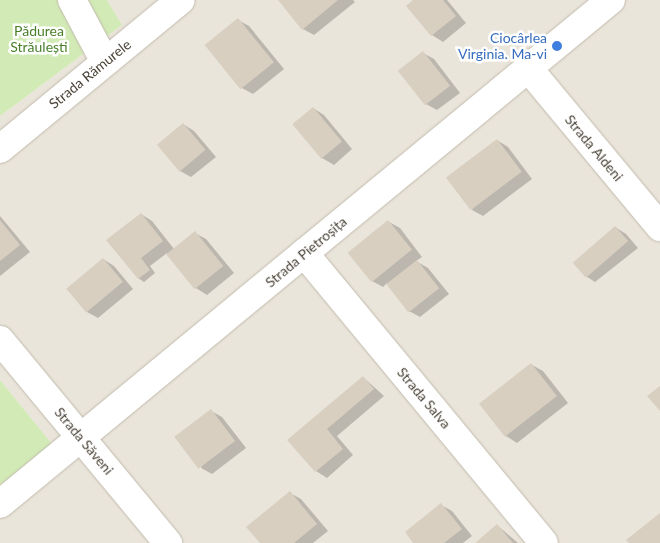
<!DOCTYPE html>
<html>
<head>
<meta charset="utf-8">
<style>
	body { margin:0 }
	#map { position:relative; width:660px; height:543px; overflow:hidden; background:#f6f3ec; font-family:Lato,sans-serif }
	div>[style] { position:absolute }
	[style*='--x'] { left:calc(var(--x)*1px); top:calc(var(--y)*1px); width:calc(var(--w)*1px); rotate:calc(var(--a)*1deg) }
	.residential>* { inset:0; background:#eae5da }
	.green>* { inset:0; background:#d2eab5 }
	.shadow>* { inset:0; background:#0003 }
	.building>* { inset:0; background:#d8cfc1; transform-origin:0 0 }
	.roads { filter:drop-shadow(0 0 1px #c2bbae) drop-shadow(0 0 1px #c2bbae) }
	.minor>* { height:28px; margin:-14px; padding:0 14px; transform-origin:14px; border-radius:14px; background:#fff }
	.dots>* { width:14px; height:14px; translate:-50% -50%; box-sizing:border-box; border:2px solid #fff; border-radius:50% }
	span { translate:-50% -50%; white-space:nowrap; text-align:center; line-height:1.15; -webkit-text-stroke:5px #fff; paint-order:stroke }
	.park-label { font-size:14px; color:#4a7f2a }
	.shop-label { font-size:14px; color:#366cbe }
	.right { translate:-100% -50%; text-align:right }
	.street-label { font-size:14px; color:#4b4439 }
</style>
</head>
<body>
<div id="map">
	<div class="residential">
		<div style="clip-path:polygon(107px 0,660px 0,660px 543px,0 543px,0 485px,52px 444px,0 380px,0 116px,122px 25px)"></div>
	</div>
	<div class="green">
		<div style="clip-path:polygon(0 0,107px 0,122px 25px,0 116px)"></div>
		<div style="clip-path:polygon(0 380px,52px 444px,0 485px)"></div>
	</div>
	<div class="shadow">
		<div style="clip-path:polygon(279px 0,353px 0,355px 2px,314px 35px,303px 29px)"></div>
		<div style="clip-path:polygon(415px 0,447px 0,466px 23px,443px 42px,432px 35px,407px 6px)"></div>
		<div style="clip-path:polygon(238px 20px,249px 26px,284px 69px,253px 94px,242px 88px)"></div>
		<div style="clip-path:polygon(423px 53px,434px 59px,460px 93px,437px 110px,426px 104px)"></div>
		<div style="clip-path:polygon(313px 108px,324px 115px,352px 149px,334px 165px,322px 158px)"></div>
		<div style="clip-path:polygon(183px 124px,194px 131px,216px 157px,191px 177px,180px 171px)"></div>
		<div style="clip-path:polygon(497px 140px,508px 147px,532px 179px,483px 216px,472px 210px)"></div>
		<div style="clip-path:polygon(141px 214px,152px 221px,174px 249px,195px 233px,206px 239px,234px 273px,207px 295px,196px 288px,167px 253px,150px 266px,155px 273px,144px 282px,138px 278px)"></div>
		<div style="clip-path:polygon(0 216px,30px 252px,0 276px)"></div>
		<div style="clip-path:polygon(389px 222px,400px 228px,422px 257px,416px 261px,428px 268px,449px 294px,420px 317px,409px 311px,387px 283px,383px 287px,372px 281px)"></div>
		<div style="clip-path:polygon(615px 227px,626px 234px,638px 248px,595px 282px,584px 275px)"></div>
		<div style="clip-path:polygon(103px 259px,114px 266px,133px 289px,98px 318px,87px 312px)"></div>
		<div style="clip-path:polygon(532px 365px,543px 371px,568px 403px,517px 443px,506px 436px,481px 404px)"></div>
		<div style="clip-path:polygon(363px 377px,384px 396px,337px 436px,353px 455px,327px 478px,316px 471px,289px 441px)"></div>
		<div style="clip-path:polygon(211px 411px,222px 417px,246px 448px,212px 474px,201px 468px)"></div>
		<div style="clip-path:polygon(290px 493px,301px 499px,328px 531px,313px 543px,261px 543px)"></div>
		<div style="clip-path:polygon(441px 505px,452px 511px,472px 536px,463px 543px,415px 543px)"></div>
		<div style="clip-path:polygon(497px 525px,518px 543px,477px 543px)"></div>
	</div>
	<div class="building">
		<div style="clip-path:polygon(278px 0,338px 0,302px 30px)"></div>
		<div style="clip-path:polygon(413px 0,443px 0,456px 16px,431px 36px,406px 6px)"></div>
		<div style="left:238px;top:18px;width:57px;height:43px;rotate:51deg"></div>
		<div style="left:423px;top:51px;width:44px;height:32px;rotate:52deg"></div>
		<div style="left:313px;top:107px;width:45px;height:27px;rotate:50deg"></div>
		<div style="left:183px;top:123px;width:35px;height:34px;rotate:50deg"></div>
		<div style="left:497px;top:139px;width:41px;height:64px;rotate:53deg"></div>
		<div style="clip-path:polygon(141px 213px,163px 241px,141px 258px,150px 270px,138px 279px,106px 240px)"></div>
		<div style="clip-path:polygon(0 220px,20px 245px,0 261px)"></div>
		<div style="left:388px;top:220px;width:38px;height:52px;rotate:51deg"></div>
		<div style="left:615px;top:226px;width:20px;height:56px;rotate:49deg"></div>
		<div style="left:195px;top:231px;width:45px;height:37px;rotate:51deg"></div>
		<div style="left:103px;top:258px;width:31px;height:48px;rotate:50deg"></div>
		<div style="left:417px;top:260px;width:36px;height:39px;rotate:52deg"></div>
		<div style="left:531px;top:363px;width:42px;height:66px;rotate:52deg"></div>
		<div style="clip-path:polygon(363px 376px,374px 389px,327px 429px,343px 449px,315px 472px,287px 440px)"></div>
		<div style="clip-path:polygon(660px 386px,660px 411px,647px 396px)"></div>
		<div style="left:211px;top:409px;width:40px;height:46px;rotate:53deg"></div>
		<div style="clip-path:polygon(290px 491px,317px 524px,294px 543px,260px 543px,246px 527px)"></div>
		<div style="clip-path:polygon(441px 503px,462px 529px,444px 543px,413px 543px,405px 532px)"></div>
		<div style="clip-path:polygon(660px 513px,660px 543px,629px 543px,626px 540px)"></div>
		<div style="clip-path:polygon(497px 524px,513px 543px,475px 543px)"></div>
	</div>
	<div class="roads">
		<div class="minor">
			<div style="--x:72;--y:0;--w:70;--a:62"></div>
			<div style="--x:528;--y:68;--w:207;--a:50.3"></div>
			<div style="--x:0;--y:149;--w:234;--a:-39.5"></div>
			<div style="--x:304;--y:253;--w:376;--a:50.4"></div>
			<div style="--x:0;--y:340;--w:264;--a:50.4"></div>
			<div style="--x:0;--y:504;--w:792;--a:-39.52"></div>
		</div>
	</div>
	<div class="dots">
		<div style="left:557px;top:46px;background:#3f7fe0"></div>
	</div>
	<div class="park-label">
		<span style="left:39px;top:39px">Pădurea<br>Străulești</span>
	</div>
	<div class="shop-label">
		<span class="right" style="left:547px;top:46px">Ciocârlea<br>Virginia. Ma-vi</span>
	</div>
	<div class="street-label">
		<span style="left:90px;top:74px;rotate:-39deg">Strada Rămurele</span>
		<span style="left:594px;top:148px;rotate:50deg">Strada Aldeni</span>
		<span style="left:306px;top:252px;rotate:-40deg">Strada Pietroșița</span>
		<span style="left:424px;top:398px;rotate:50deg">Strada Salva</span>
		<span style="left:84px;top:441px;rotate:50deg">Strada Săveni</span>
	</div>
</div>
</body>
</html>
